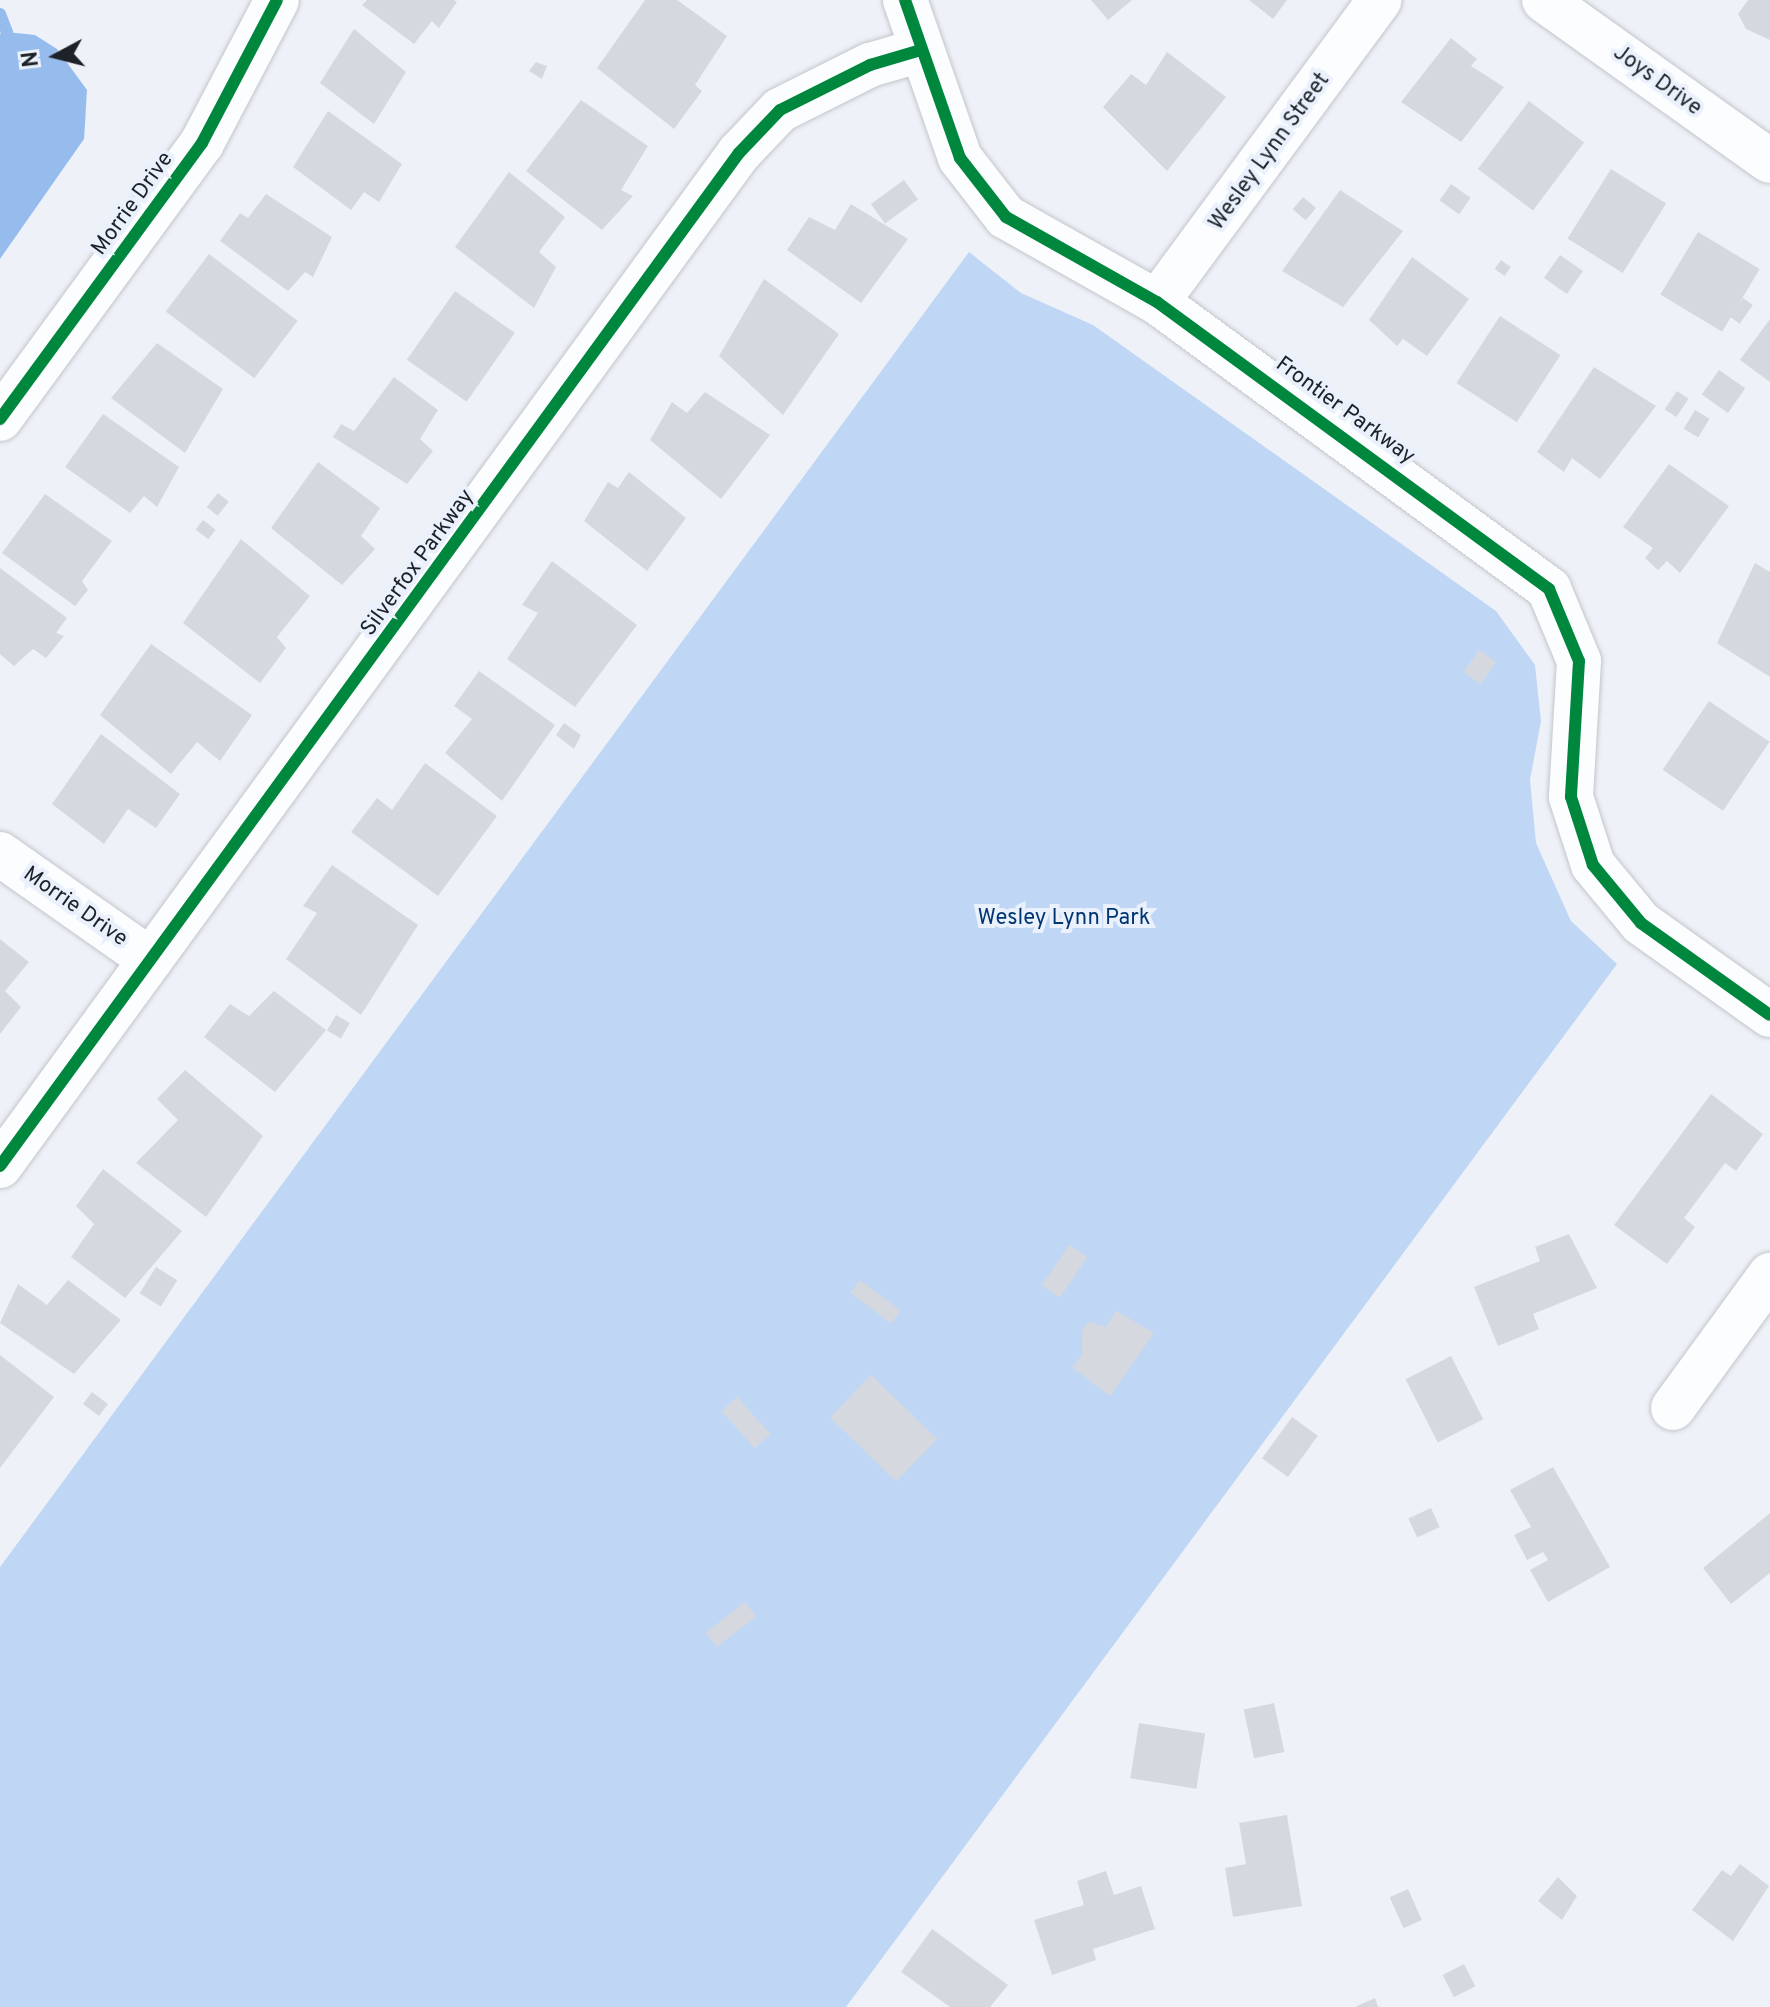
<!DOCTYPE html>
<html>
<head>
<meta charset="utf-8">
<style>
	body { margin:0 }
	#map { position:relative; width:1770px; height:2007px; overflow:hidden; background:#eef2f8; font-family:Overpass,sans-serif }
	div>[style] { position:absolute }
	[style*='--x'] { left:calc(var(--x)*1px); top:calc(var(--y)*1px); width:calc(var(--w)*1px); rotate:calc(var(--a)*1deg) }
	.green>* { inset:0; background:#bfd6f5 }
	.water>* { inset:0; background:#96bcee }
	.stream>* { height:12px; margin:-6px; padding:0 6px; transform-origin:6px; border-radius:6px; background:#96bcee }
	.building>* { inset:0; background:#d5d9df; transform-origin:0 0 }
	.roads { filter:drop-shadow(0 0 2px #c2c6cc) drop-shadow(0 0 2px #c2c6cc) }
	.street>* { height:44px; margin:-22px; padding:0 22px; transform-origin:22px; border-radius:22px; background:#fcfdfe }
	.cycleway>* { height:12px; margin:-6px; padding:0 6px; transform-origin:6px; border-radius:6px; background:#00873e }
	span { translate:-50% -50%; white-space:nowrap; text-align:center; line-height:1.15; -webkit-text-stroke:8px #eaf1fc; paint-order:stroke }
	.street-label { font-size:22px; color:#1d2228 }
	.park-label { font-size:22px; color:#003571 }
	.north { position:absolute; left:16px; top:16px; width:80px; height:80px; -webkit-text-stroke:6px #eaf1fc; paint-order:stroke; rotate:263deg; font-size:22px; font-weight:700; line-height:32px; text-align:center; color:#1d2228 }
	.north::after { content:''; display:block; margin:auto; width:28px; height:36px; background:#1d2228; clip-path:polygon(50% 0,100% 100%,50% 72%,0 100%) }
</style>
</head>
<body>
<div id="map">
	<div class="green">
		<div style="clip-path:polygon(969px 252px,1021px 293px,1093px 325px,1496px 611px,1535px 665px,1541px 721px,1530px 780px,1536px 843px,1571px 921px,1617px 964px,846px 2007px,0 2007px,0 1567px)"></div>
	</div>
	<div class="water">
		<div style="clip-path:polygon(7px 32px,35px 35px,57px 49px,87px 90px,84px 139px,0 259px,0 41px)"></div>
	</div>
	<div class="stream">
		<div style="--x:0;--y:14;--w:19;--a:69"></div>
		<div style="--x:7;--y:32;--w:27;--a:105"></div>
	</div>
	<div class="building">
		<div style="clip-path:polygon(367px 0,454px 0,457px 2px,439px 28px,432px 21px,414px 44px,362px 5px)"></div>
		<div style="clip-path:polygon(645px 0,677px 0,727px 36px,695px 85px,702px 91px,674px 129px,597px 68px)"></div>
		<div style="clip-path:polygon(1091px 0,1132px 0,1108px 20px)"></div>
		<div style="clip-path:polygon(1249px 0,1287px 0,1273px 19px)"></div>
		<div style="clip-path:polygon(1748px 0,1770px 0,1770px 40px,1746px 29px,1738px 14px)"></div>
		<div style="clip-path:polygon(354px 29px,406px 72px,374px 124px,320px 83px)"></div>
		<div style="clip-path:polygon(1451px 38px,1477px 59px,1471px 66px,1504px 87px,1461px 142px,1401px 102px)"></div>
		<div style="clip-path:polygon(1167px 52px,1226px 97px,1167px 171px,1103px 107px,1131px 74px,1146px 85px)"></div>
		<div style="clip-path:polygon(536px 62px,547px 66px,542px 79px,529px 71px)"></div>
		<div style="clip-path:polygon(581px 100px,648px 146px,621px 190px,633px 196px,602px 230px,526px 171px)"></div>
		<div style="left:1529px;top:101px;width:69px;height:85px;rotate:37deg"></div>
		<div style="clip-path:polygon(328px 111px,402px 164px,379px 202px,364px 192px,351px 210px,293px 167px)"></div>
		<div style="left:1611px;top:169px;width:65px;height:82px;rotate:32deg"></div>
		<div style="clip-path:polygon(509px 172px,565px 217px,539px 252px,556px 267px,534px 308px,455px 247px)"></div>
		<div style="left:904px;top:180px;width:24px;height:41px;rotate:54deg"></div>
		<div style="left:1451px;top:184px;width:24px;height:20px;rotate:35deg"></div>
		<div style="clip-path:polygon(1340px 190px,1403px 231px,1343px 307px,1282px 271px)"></div>
		<div style="clip-path:polygon(266px 194px,332px 237px,313px 277px,305px 272px,288px 291px,220px 241px,240px 213px,248px 218px)"></div>
		<div style="left:1303px;top:197px;width:17px;height:16px;rotate:40deg"></div>
		<div style="clip-path:polygon(851px 204px,908px 239px,861px 303px,787px 250px,809px 217px,835px 230px)"></div>
		<div style="left:1698px;top:232px;width:72px;height:73px;rotate:31deg"></div>
		<div style="left:209px;top:254px;width:111px;height:72px;rotate:37deg"></div>
		<div style="left:1560px;top:255px;width:28px;height:28px;rotate:35deg"></div>
		<div style="clip-path:polygon(1412px 257px,1469px 299px,1427px 356px,1403px 339px,1397px 346px,1369px 320px)"></div>
		<div style="left:1501px;top:260px;width:12px;height:11px;rotate:35deg"></div>
		<div style="clip-path:polygon(764px 279px,839px 334px,783px 415px,719px 356px)"></div>
		<div style="left:455px;top:291px;width:73px;height:84px;rotate:35deg"></div>
		<div style="left:1743px;top:298px;width:12px;height:23px;rotate:35deg"></div>
		<div style="left:1500px;top:316px;width:72px;height:80px;rotate:33deg"></div>
		<div style="clip-path:polygon(1770px 319px,1770px 382px,1740px 360px)"></div>
		<div style="clip-path:polygon(157px 343px,223px 389px,185px 453px,111px 398px)"></div>
		<div style="clip-path:polygon(1594px 367px,1656px 406px,1600px 479px,1572px 458px,1564px 472px,1537px 452px)"></div>
		<div style="left:1719px;top:370px;width:32px;height:30px;rotate:35deg"></div>
		<div style="clip-path:polygon(394px 377px,438px 410px,420px 439px,433px 451px,407px 484px,333px 437px,341px 424px,354px 431px)"></div>
		<div style="left:1677px;top:391px;width:14px;height:22px;rotate:34deg"></div>
		<div style="clip-path:polygon(705px 392px,770px 435px,721px 499px,650px 440px,672px 402px,687px 413px)"></div>
		<div style="left:1695px;top:410px;width:17px;height:22px;rotate:31deg"></div>
		<div style="clip-path:polygon(103px 414px,179px 467px,157px 507px,144px 496px,130px 513px,65px 467px)"></div>
		<div style="clip-path:polygon(318px 462px,380px 508px,361px 536px,375px 549px,342px 585px,271px 528px)"></div>
		<div style="clip-path:polygon(1669px 464px,1729px 506px,1680px 573px,1667px 561px,1658px 570px,1645px 558px,1653px 548px,1623px 527px)"></div>
		<div style="clip-path:polygon(629px 472px,686px 518px,647px 571px,584px 521px,608px 482px,618px 488px)"></div>
		<div style="left:218px;top:493px;width:14px;height:18px;rotate:39deg"></div>
		<div style="clip-path:polygon(45px 494px,112px 541px,82px 581px,88px 590px,75px 606px,2px 553px)"></div>
		<div style="left:203px;top:520px;width:16px;height:12px;rotate:38deg"></div>
		<div style="clip-path:polygon(241px 539px,310px 596px,277px 637px,286px 648px,260px 683px,183px 623px)"></div>
		<div style="clip-path:polygon(552px 561px,637px 625px,575px 707px,507px 659px,538px 613px,522px 605px)"></div>
		<div style="clip-path:polygon(1755px 563px,1770px 572px,1770px 677px,1717px 643px)"></div>
		<div style="clip-path:polygon(0 568px,67px 618px,56px 633px,64px 636px,46px 658px,33px 649px,14px 666px,0 654px)"></div>
		<div style="clip-path:polygon(151px 644px,252px 715px,220px 761px,197px 742px,171px 774px,100px 715px)"></div>
		<div style="left:1479px;top:650px;width:21px;height:27px;rotate:35deg"></div>
		<div style="clip-path:polygon(479px 671px,555px 725px,502px 801px,445px 753px,472px 719px,454px 706px)"></div>
		<div style="left:1709px;top:701px;width:73px;height:83px;rotate:34deg"></div>
		<div style="clip-path:polygon(564px 723px,581px 735px,574px 749px,556px 735px)"></div>
		<div style="clip-path:polygon(101px 734px,180px 794px,156px 828px,128px 809px,104px 844px,52px 804px)"></div>
		<div style="clip-path:polygon(425px 763px,497px 816px,438px 896px,351px 832px,377px 798px,392px 810px)"></div>
		<div style="clip-path:polygon(332px 865px,418px 925px,361px 1015px,286px 959px,317px 913px,303px 906px)"></div>
		<div style="clip-path:polygon(0 939px,29px 962px,5px 991px,21px 1007px,0 1034px)"></div>
		<div style="clip-path:polygon(274px 991px,326px 1030px,275px 1092px,204px 1037px,230px 1004px,249px 1016px)"></div>
		<div style="left:336px;top:1015px;width:16px;height:18px;rotate:30deg"></div>
		<div style="clip-path:polygon(185px 1070px,263px 1136px,206px 1217px,136px 1163px,178px 1120px,157px 1099px)"></div>
		<div style="clip-path:polygon(1711px 1094px,1763px 1134px,1736px 1171px,1725px 1163px,1684px 1218px,1695px 1227px,1667px 1264px,1614px 1225px)"></div>
		<div style="clip-path:polygon(103px 1169px,182px 1231px,125px 1298px,71px 1257px,94px 1224px,76px 1206px)"></div>
		<div style="clip-path:polygon(1569px 1234px,1597px 1288px,1533px 1314px,1539px 1329px,1498px 1346px,1474px 1287px,1540px 1261px,1535px 1247px)"></div>
		<div style="left:1069px;top:1245px;width:22px;height:49px;rotate:34deg"></div>
		<div style="left:156px;top:1267px;width:25px;height:31px;rotate:32deg"></div>
		<div style="clip-path:polygon(68px 1280px,121px 1320px,74px 1374px,0 1323px,18px 1284px,47px 1305px)"></div>
		<div style="left:860px;top:1280px;width:51px;height:16px;rotate:37deg"></div>
		<div style="clip-path:polygon(1116px 1311px,1154px 1333px,1110px 1396px,1072px 1367px,1082px 1355px,1082px 1330px,1089px 1322px,1106px 1327px)"></div>
		<div style="clip-path:polygon(0 1355px,54px 1397px,0 1468px)"></div>
		<div style="left:1451px;top:1356px;width:71px;height:51px;rotate:63deg"></div>
		<div style="left:871px;top:1375px;width:92px;height:59px;rotate:44deg"></div>
		<div style="left:92px;top:1392px;width:20px;height:15px;rotate:37deg"></div>
		<div style="left:737px;top:1397px;width:50px;height:21px;rotate:48deg"></div>
		<div style="left:1292px;top:1417px;width:32px;height:51px;rotate:36deg"></div>
		<div style="clip-path:polygon(1553px 1467px,1610px 1567px,1548px 1602px,1530px 1570px,1548px 1560px,1543px 1552px,1527px 1560px,1514px 1535px,1531px 1527px,1510px 1490px)"></div>
		<div style="left:1431px;top:1508px;width:21px;height:25px;rotate:65deg"></div>
		<div style="clip-path:polygon(1770px 1513px,1770px 1573px,1731px 1604px,1703px 1568px)"></div>
		<div style="left:745px;top:1602px;width:18px;height:50px;rotate:52deg"></div>
		<div style="left:1274px;top:1703px;width:50px;height:31px;rotate:78deg"></div>
		<div style="left:1139px;top:1723px;width:67px;height:56px;rotate:9deg"></div>
		<div style="clip-path:polygon(1287px 1815px,1302px 1906px,1233px 1917px,1225px 1868px,1246px 1864px,1239px 1823px)"></div>
		<div style="clip-path:polygon(1740px 1864px,1769px 1886px,1733px 1941px,1692px 1910px,1722px 1870px,1731px 1876px)"></div>
		<div style="clip-path:polygon(1106px 1871px,1114px 1895px,1141px 1886px,1155px 1929px,1093px 1949px,1096px 1960px,1052px 1975px,1034px 1920px,1084px 1905px,1077px 1881px)"></div>
		<div style="clip-path:polygon(1558px 1877px,1577px 1896px,1562px 1920px,1538px 1901px)"></div>
		<div style="left:1408px;top:1889px;width:34px;height:20px;rotate:66deg"></div>
		<div style="clip-path:polygon(932px 1929px,1008px 1985px,990px 2007px,950px 2007px,901px 1972px)"></div>
		<div style="left:1464px;top:1964px;width:25px;height:24px;rotate:63deg"></div>
		<div style="clip-path:polygon(1375px 1998px,1378px 2007px,1355px 2007px)"></div>
	</div>
	<div class="roads">
		<div class="street">
			<div style="--x:905;--y:0;--w:167;--a:70.8"></div>
			<div style="--x:960;--y:158;--w:75;--a:52.1"></div>
			<div style="--x:1006;--y:217;--w:173;--a:29.4"></div>
			<div style="--x:1157;--y:302;--w:486;--a:36.2"></div>
			<div style="--x:1549;--y:589;--w:78;--a:67.4"></div>
			<div style="--x:1579;--y:661;--w:136;--a:93.4"></div>
			<div style="--x:1571;--y:797;--w:71;--a:72.1"></div>
			<div style="--x:1593;--y:865;--w:75;--a:50.4"></div>
			<div style="--x:1641;--y:923;--w:158;--a:35.5"></div>
			<div style="--x:1544;--y:0;--w:277;--a:35.5"></div>
			<div style="--x:1157;--y:302;--w:375;--a:-53.6"></div>
			<div style="--x:0;--y:419;--w:342;--a:-53.8"></div>
			<div style="--x:202;--y:143;--w:161;--a:-62.3"></div>
			<div style="--x:0;--y:854;--w:184;--a:35.1"></div>
			<div style="--x:0;--y:1166;--w:1254;--a:-53.89"></div>
			<div style="--x:739;--y:153;--w:59;--a:-46.4"></div>
			<div style="--x:780;--y:110;--w:101;--a:-26.6"></div>
			<div style="--x:870;--y:65;--w:53;--a:-16.4"></div>
			<div style="--x:1673;--y:1408;--w:165;--a:-53.9"></div>
		</div>
	</div>
	<div class="cycleway">
		<div style="--x:905;--y:0;--w:167;--a:70.8"></div>
		<div style="--x:960;--y:158;--w:75;--a:52.1"></div>
		<div style="--x:1006;--y:217;--w:173;--a:29.4"></div>
		<div style="--x:1157;--y:302;--w:486;--a:36.2"></div>
		<div style="--x:1549;--y:589;--w:78;--a:67.4"></div>
		<div style="--x:1579;--y:661;--w:136;--a:93.4"></div>
		<div style="--x:1571;--y:797;--w:71;--a:72.1"></div>
		<div style="--x:1593;--y:865;--w:75;--a:50.4"></div>
		<div style="--x:1641;--y:923;--w:158;--a:35.5"></div>
		<div style="--x:0;--y:419;--w:342;--a:-53.8"></div>
		<div style="--x:202;--y:143;--w:161;--a:-62.3"></div>
		<div style="--x:0;--y:1166;--w:1254;--a:-53.89"></div>
		<div style="--x:739;--y:153;--w:59;--a:-46.4"></div>
		<div style="--x:780;--y:110;--w:101;--a:-26.6"></div>
		<div style="--x:870;--y:65;--w:53;--a:-16.4"></div>
	</div>
	<div class="street-label">
		<span style="left:1657px;top:81px;rotate:36deg">Joys Drive</span>
		<span style="left:1270px;top:152px;rotate:-54deg">Wesley Lynn Street</span>
		<span style="left:133px;top:204px;rotate:-54deg">Morrie Drive</span>
		<span style="left:1345px;top:411px;rotate:36deg">Frontier Parkway</span>
		<span style="left:418px;top:563px;rotate:-54deg">Silverfox Parkway</span>
		<span style="left:75px;top:907px;rotate:35deg">Morrie Drive</span>
	</div>
	<div class="park-label">
		<span style="left:1064px;top:919px">Wesley Lynn Park</span>
	</div>
	<div class="north">N</div>
</div>
</body>
</html>
